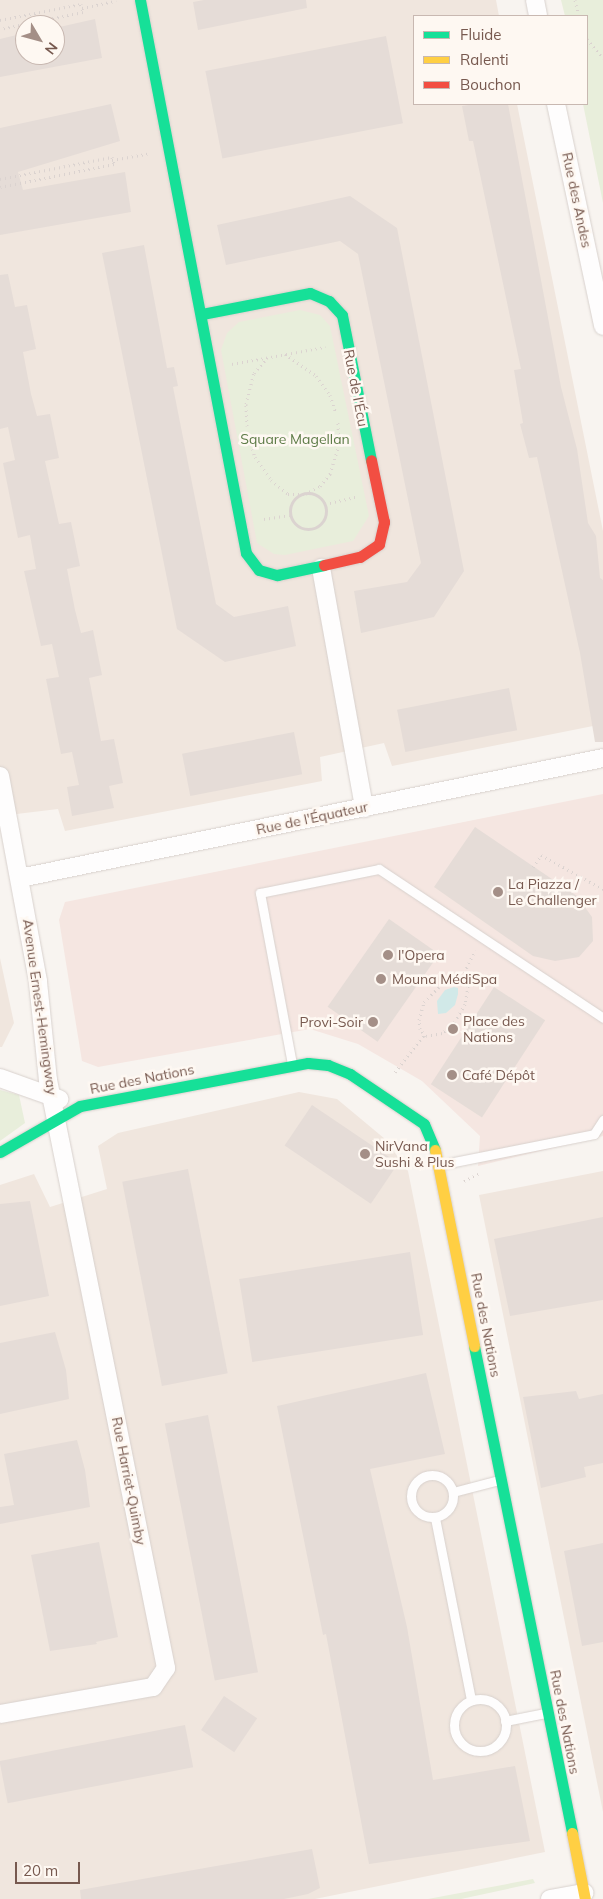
<!DOCTYPE html>
<html>
<head>
<meta charset="utf-8">
<style>
	body { margin:0 }
	#map { position:relative; width:603px; height:1899px; overflow:hidden; background:#f8f4f0; font-family:Mulish,sans-serif }
	div>[style] { position:absolute }
	[style*='--x'] { left:calc(var(--x)*1px); top:calc(var(--y)*1px); width:calc(var(--w)*1px); rotate:calc(var(--a)*1deg) }
	.residential>* { inset:0; background:#f0e6de }
	.commercial>* { inset:0; background:#f5e6e1 }
	.green>* { inset:0; background:#e8eedb }
	.water>* { inset:0; background:#d1e9e8 }
	.building>* { inset:0; background:#e5dcd7; transform-origin:0 0 }
	.path>* { height:3px; margin-top:-1.5px; transform-origin:0; background:repeating-linear-gradient(90deg,#dbd3d0 0 1px,transparent 0 5px) }
	.path>.ring { margin:-1.5px; padding:0; box-sizing:content-box; background:none; border:3px solid #dbd3d0; border-radius:50% }
	.roads { filter:drop-shadow(0 0 1px #d8d1cd) drop-shadow(0 0 1px #d8d1cd) }
	.lane>* { height:9px; margin:-4.5px; padding:0 4.5px; transform-origin:4.5px; border-radius:4.5px; background:#fefdfd }
	.lane>.ring { margin:-4.5px; padding:0; box-sizing:content-box; background:none; border:9px solid #fefdfd; border-radius:50% }
	.street>* { height:18px; margin:-9px; padding:0 9px; transform-origin:9px; border-radius:9px; background:#fefdfd }
	.fast>* { height:11px; margin:-5.5px; padding:0 5.5px; transform-origin:5.5px; border-radius:5.5px; background:#16e098 }
	.slow>* { height:11px; margin:-5.5px; padding:0 5.5px; transform-origin:5.5px; border-radius:5.5px; background:#ffcf43 }
	.jam>* { height:11px; margin:-5.5px; padding:0 5.5px; transform-origin:5.5px; border-radius:5.5px; background:#f24e42 }
	.dots>* { width:14px; height:14px; translate:-50% -50%; box-sizing:border-box; border:2px solid #fef8f2; border-radius:50% }
	span { translate:-50% -50%; white-space:nowrap; text-align:center; line-height:1.15; -webkit-text-stroke:5px #fef8f2; paint-order:stroke }
	.street-label { font-size:14px; color:#77594f }
	.park-label { font-size:14px; color:#5d7b47 }
	.poi-label { font-size:14px; color:#77594f }
	.left { translate:0 -50%; text-align:left }
	.right { translate:-100% -50%; text-align:right }
	.legend { position:absolute; left:413px; top:15px; width:175px; height:90px; box-sizing:border-box; background:#fef8f2; border:1px solid #c8b8b1; margin:0; padding:6px 9px; list-style:none; font-size:15px; color:#77594f }
	.legend li { display:flex; align-items:center; gap:10px; height:25px }
	.legend b { width:25px; border:1px solid #c8b8b1 }
	.north { position:absolute; left:15px; top:15px; width:50px; height:50px; box-sizing:border-box; background:#fef8f2; border:1px solid #c8b8b1; border-radius:50%; rotate:127deg; font-size:14px; font-weight:700; line-height:20px; text-align:center; color:#77594f }
	.north::after { content:''; display:block; margin:auto; width:18px; height:22px; background:#a48f87; clip-path:polygon(50% 0,100% 100%,50% 72%,0 100%) }
	.scale { position:absolute; left:15px; top:1862px; width:65px; height:22px; box-sizing:border-box; border:2px solid #77594f; border-top:0; padding-left:6px; font-size:15px; line-height:18px; white-space:nowrap; color:#77594f; -webkit-text-stroke:4px #fef8f2; paint-order:stroke }
</style>
</head>
<body>
<div id="map">
	<div class="residential">
		<div style="clip-path:polygon(evenodd,0 0,496px 0,499px 16px,414px 16px,414px 104px,517px 104px,603px 531px,603px 724px,392px 766px,384px 743px,320px 757px,322px 781px,65px 831px,58px 809px,0 816px,0 0,25px 25px,55px 25px,55px 55px,25px 55px,25px 25px)"></div>
		<div style="clip-path:polygon(0 958px,14px 1023px,2px 1047px,0 1047px)"></div>
		<div style="clip-path:polygon(299px 1092px,337px 1099px,385px 1139px,408px 1171px,545px 1852px,315px 1899px,0 1899px,0 1185px,34px 1174px,50px 1207px,107px 1189px,98px 1146px,118px 1133px)"></div>
		<div style="clip-path:polygon(603px 1171px,603px 1812px,479px 1195px)"></div>
	</div>
	<div class="commercial">
		<div style="clip-path:polygon(603px 794px,603px 1136px,478px 1166px,480px 1136px,422px 1081px,358px 1044px,310px 1029px,98px 1067px,82px 1061px,59px 920px,65px 902px)"></div>
	</div>
	<div class="green">
		<div style="clip-path:polygon(561px 0,603px 0,603px 203px,583px 104px,587px 104px,587px 16px,565px 16px)"></div>
		<div style="clip-path:polygon(300px 310px,320px 315px,330px 326px,369px 516px,353px 541px,285px 555px,274px 554px,257px 543px,221px 350px,227px 333px,239px 322px)"></div>
		<div style="clip-path:polygon(0 1090px,19px 1095px,25px 1123px,0 1141px)"></div>
		<div style="clip-path:polygon(533px 1879px,535px 1883px,461px 1899px,428px 1899px)"></div>
	</div>
	<div class="water">
		<div style="clip-path:polygon(454px 987px,458px 988px,458px 994px,455px 1005px,446px 1013px,438px 1014px,437px 1001px,445px 990px)"></div>
	</div>
	<div class="building">
		<div style="clip-path:polygon(204px 0,306px 0,307px 8px,198px 30px,193px 2px)"></div>
		<div style="clip-path:polygon(95px 19px,102px 58px,0 77px,0 39px,25px 33px,25px 55px,55px 55px,55px 28px)"></div>
		<div style="left:386px;top:36px;width:89px;height:184px;rotate:79deg"></div>
		<div style="clip-path:polygon(111px 104px,120px 141px,18px 172px,23px 190px,125px 172px,131px 212px,0 235px,0 128px)"></div>
		<div style="clip-path:polygon(475px 104px,508px 104px,561px 387px,577px 449px,588px 523px,596px 536px,600px 578px,603px 580px,603px 742px,595px 742px,580px 653px,537px 457px,529px 458px,520px 424px,523px 423px,514px 370px,521px 369px,473px 141px,469px 141px,462px 106px)"></div>
		<div style="clip-path:polygon(350px 196px,397px 228px,464px 571px,434px 617px,361px 633px,354px 591px,407px 582px,421px 563px,358px 254px,340px 241px,226px 265px,217px 225px)"></div>
		<div style="clip-path:polygon(144px 245px,167px 368px,174px 367px,178px 386px,173px 387px,216px 604px,234px 617px,288px 606px,296px 646px,225px 662px,177px 629px,102px 253px)"></div>
		<div style="clip-path:polygon(8px 274px,15px 307px,27px 305px,36px 349px,23px 352px,31px 394px,37px 416px,50px 414px,59px 458px,45px 461px,59px 524px,71px 522px,80px 566px,67px 569px,75px 610px,81px 633px,93px 630px,102px 675px,89px 678px,101px 741px,114px 739px,123px 783px,109px 786px,114px 808px,72px 816px,67px 787px,79px 785px,72px 752px,61px 754px,46px 679px,59px 677px,52px 644px,41px 646px,24px 571px,36px 569px,30px 535px,18px 538px,3px 463px,15px 460px,8px 427px,0 429px,0 275px)"></div>
		<div style="left:509px;top:688px;width:43px;height:114px;rotate:79deg"></div>
		<div style="left:294px;top:732px;width:43px;height:114px;rotate:79deg"></div>
		<div style="clip-path:polygon(475px 827px,577px 896px,592px 917px,593px 941px,579px 957px,555px 961px,533px 956px,434px 887px)"></div>
		<div style="left:389px;top:919px;width:61px;height:107px;rotate:35deg"></div>
		<div style="left:494px;top:987px;width:61px;height:116px;rotate:33deg"></div>
		<div style="left:312px;top:1105px;width:104px;height:49px;rotate:34deg"></div>
		<div style="left:188px;top:1169px;width:208px;height:67px;rotate:79deg"></div>
		<div style="clip-path:polygon(30px 1201px,49px 1296px,0 1306px,0 1204px)"></div>
		<div style="clip-path:polygon(603px 1217px,603px 1300px,510px 1316px,494px 1239px)"></div>
		<div style="left:410px;top:1252px;width:84px;height:173px;rotate:81deg"></div>
		<div style="clip-path:polygon(55px 1332px,66px 1370px,69px 1399px,0 1414px,0 1343px)"></div>
		<div style="clip-path:polygon(426px 1373px,445px 1454px,370px 1469px,407px 1627px,433px 1780px,515px 1766px,530px 1841px,369px 1864px,326px 1634px,323px 1635px,277px 1406px)"></div>
		<div style="clip-path:polygon(576px 1391px,579px 1399px,603px 1394px,603px 1463px,584px 1467px,586px 1477px,541px 1488px,523px 1397px)"></div>
		<div style="left:208px;top:1415px;width:262px;height:44px;rotate:79deg"></div>
		<div style="clip-path:polygon(77px 1440px,85px 1470px,90px 1507px,0 1524px,0 1507px,14px 1505px,4px 1454px)"></div>
		<div style="clip-path:polygon(99px 1542px,118px 1637px,96px 1642px,97px 1644px,50px 1651px,31px 1555px)"></div>
		<div style="clip-path:polygon(603px 1543px,603px 1642px,582px 1646px,564px 1551px)"></div>
		<div style="left:224px;top:1696px;width:40px;height:41px;rotate:34deg"></div>
		<div style="left:185px;top:1725px;width:43px;height:189px;rotate:79deg"></div>
		<div style="clip-path:polygon(312px 1849px,320px 1888px,308px 1894px,284px 1899px,81px 1899px,80px 1890px)"></div>
	</div>
	<div class="path">
		<div style="--x:575;--y:0;--w:16;--a:76"></div>
		<div style="--x:82;--y:8;--w:35;--a:-12"></div>
		<div style="--x:0;--y:20;--w:83;--a:-11.2"></div>
		<div style="--x:81;--y:4;--w:8;--a:76"></div>
		<div style="--x:83;--y:12;--w:85;--a:168.4"></div>
		<div style="--x:587;--y:39;--w:25;--a:50"></div>
		<div style="--x:112;--y:160;--w:36;--a:-10"></div>
		<div style="--x:0;--y:179;--w:114;--a:-11.1"></div>
		<div style="--x:112;--y:157;--w:7;--a:74"></div>
		<div style="--x:114;--y:164;--w:116;--a:168.6"></div>
		<div style="--x:285;--y:354;--w:38;--a:35"></div>
		<div style="--x:316;--y:376;--w:24;--a:54"></div>
		<div style="--x:330;--y:395;--w:19;--a:72"></div>
		<div style="--x:232;--y:364;--w:95;--a:-10.4"></div>
		<div style="--x:247;--y:426;--w:22;--a:-93"></div>
		<div style="--x:246;--y:404;--w:32;--a:-76"></div>
		<div style="--x:254;--y:373;--w:20;--a:-49"></div>
		<div style="--x:251;--y:444;--w:14;--a:73"></div>
		<div style="--x:255;--y:457;--w:28;--a:55"></div>
		<div style="--x:271;--y:480;--w:22;--a:39"></div>
		<div style="--x:288;--y:494;--w:17;--a:0"></div>
		<div style="--x:305;--y:494;--w:17;--a:-28"></div>
		<div style="--x:320;--y:486;--w:16;--a:-50"></div>
		<div style="--x:330;--y:474;--w:31;--a:-73"></div>
		<div style="--x:339;--y:444;--w:22;--a:-93"></div>
		<div class="ring" style="left:290px;top:493px;width:33px;height:33px"></div>
		<div style="--x:325;--y:504;--w:32;--a:-13"></div>
		<div style="--x:264;--y:519;--w:26;--a:-9"></div>
		<div style="--x:533;--y:867;--w:14;--a:-56"></div>
		<div style="--x:541;--y:855;--w:71;--a:28.7"></div>
		<div style="--x:451;--y:975;--w:11;--a:10"></div>
		<div style="--x:462;--y:977;--w:11;--a:56"></div>
		<div style="--x:468;--y:986;--w:18;--a:99"></div>
		<div style="--x:465;--y:1004;--w:24;--a:120"></div>
		<div style="--x:453;--y:1025;--w:14;--a:144"></div>
		<div style="--x:442;--y:1033;--w:16;--a:169"></div>
		<div style="--x:426;--y:1036;--w:9;--a:-131"></div>
		<div style="--x:420;--y:1029;--w:9;--a:-96"></div>
		<div style="--x:419;--y:1020;--w:19;--a:-74"></div>
		<div style="--x:424;--y:1002;--w:38;--a:-45"></div>
		<div style="--x:462;--y:977;--w:30;--a:-64"></div>
		<div style="--x:395;--y:1072;--w:47;--a:-51.9"></div>
		<div style="--x:464;--y:1181;--w:16;--a:-27"></div>
	</div>
	<div class="roads">
		<div class="lane">
			<div style="--x:292;--y:1064;--w:174;--a:-100.6"></div>
			<div style="--x:260;--y:893;--w:121;--a:-11.4"></div>
			<div style="--x:379;--y:869;--w:269;--a:33.6"></div>
			<div style="--x:439;--y:1165;--w:158;--a:-11.3"></div>
			<div style="--x:594;--y:1134;--w:17;--a:-57"></div>
			<div class="ring" style="left:411px;top:1475px;width:33px;height:33px"></div>
			<div style="--x:453;--y:1492;--w:48;--a:-14.6"></div>
			<div style="--x:435;--y:1518;--w:186;--a:78.8"></div>
			<div class="ring" style="left:454px;top:1699px;width:43px;height:43px"></div>
			<div style="--x:505;--y:1721;--w:41;--a:-11.3"></div>
		</div>
		<div class="street">
			<div style="--x:535;--y:0;--w:16;--a:79"></div>
			<div style="--x:556;--y:104;--w:227;--a:78"></div>
			<div style="--x:321;--y:568;--w:244;--a:79.8"></div>
			<div style="--x:0;--y:776;--w:209;--a:79.5"></div>
			<div style="--x:38;--y:982;--w:99;--a:84.2"></div>
			<div style="--x:48;--y:1080;--w:600;--a:78.65"></div>
			<div style="--x:166;--y:1668;--w:23;--a:124"></div>
			<div style="--x:153;--y:1687;--w:155;--a:170"></div>
			<div style="--x:20;--y:878;--w:595;--a:-11.63"></div>
			<div style="--x:0;--y:1078;--w:63;--a:19.6"></div>
			<div style="--x:550;--y:1899;--w:35;--a:-10"></div>
		</div>
		<div class="fast">
			<div style="--x:140;--y:0;--w:563;--a:79.15"></div>
			<div style="--x:246;--y:553;--w:21;--a:53"></div>
			<div style="--x:259;--y:570;--w:19;--a:16"></div>
			<div style="--x:277;--y:575;--w:48;--a:-12"></div>
			<div style="--x:202;--y:314;--w:110;--a:-11"></div>
			<div style="--x:310;--y:293;--w:21;--a:23"></div>
			<div style="--x:329;--y:301;--w:19;--a:47"></div>
			<div style="--x:342;--y:315;--w:148;--a:78.7"></div>
			<div style="--x:0;--y:1152;--w:92;--a:-29.9"></div>
			<div style="--x:80;--y:1106;--w:232;--a:-10.7"></div>
			<div style="--x:308;--y:1063;--w:20;--a:6"></div>
			<div style="--x:328;--y:1065;--w:24;--a:22"></div>
			<div style="--x:350;--y:1074;--w:89;--a:34"></div>
			<div style="--x:424;--y:1124;--w:28;--a:67"></div>
			<div style="--x:474;--y:1346;--w:497;--a:78.6"></div>
		</div>
		<div class="slow">
			<div style="--x:435;--y:1150;--w:200;--a:78.7"></div>
			<div style="--x:572;--y:1833;--w:67;--a:78.9"></div>
		</div>
		<div class="jam">
			<div style="--x:324;--y:565;--w:37;--a:-13"></div>
			<div style="--x:360;--y:557;--w:23;--a:-34"></div>
			<div style="--x:379;--y:544;--w:23;--a:-77"></div>
			<div style="--x:384;--y:522;--w:63;--a:-101.8"></div>
		</div>
	</div>
	<div class="dots">
		<div style="left:498px;top:892px;background:#a48f87"></div>
		<div style="left:388px;top:955px;background:#a48f87"></div>
		<div style="left:381px;top:979px;background:#a48f87"></div>
		<div style="left:373px;top:1022px;background:#a48f87"></div>
		<div style="left:453px;top:1029px;background:#a48f87"></div>
		<div style="left:452px;top:1075px;background:#a48f87"></div>
		<div style="left:365px;top:1154px;background:#a48f87"></div>
	</div>
	<div class="street-label">
		<span style="left:577px;top:200px;rotate:78deg">Rue des Andes</span>
		<span style="left:356px;top:388px;rotate:79deg">Rue de l'Écu</span>
		<span style="left:312px;top:818px;rotate:-12deg">Rue de l'Équateur</span>
		<span style="left:40px;top:1007px;rotate:82deg">Avenue Ernest-Hemingway</span>
		<span style="left:142px;top:1079px;rotate:-11deg">Rue des Nations</span>
		<span style="left:486px;top:1325px;rotate:79deg">Rue des Nations</span>
		<span style="left:129px;top:1481px;rotate:79deg">Rue Harriet-Quimby</span>
		<span style="left:565px;top:1722px;rotate:79deg">Rue des Nations</span>
	</div>
	<div class="park-label">
		<span style="left:295px;top:439px">Square Magellan</span>
	</div>
	<div class="poi-label">
		<span class="left" style="left:508px;top:892px">La Piazza /<br>Le Challenger</span>
		<span class="left" style="left:398px;top:955px">l'Opera</span>
		<span class="left" style="left:392px;top:979px">Mouna MédiSpa</span>
		<span class="left" style="left:463px;top:1029px">Place des<br>Nations</span>
		<span class="right" style="left:363px;top:1022px">Provi-Soir</span>
		<span class="left" style="left:462px;top:1075px">Café Dépôt</span>
		<span class="left" style="left:375px;top:1154px">NirVana<br>Sushi &amp; Plus</span>
	</div>
	<ul class="legend">
	<li><b style="height:6px;background:#16e098"></b>Fluide</li>
	<li><b style="height:6px;background:#ffcf43"></b>Ralenti</li>
	<li><b style="height:6px;background:#f24e42"></b>Bouchon</li>
	</ul>
	<div class="north">N</div>
	<div class="scale">20 m</div>
</div>
</body>
</html>
